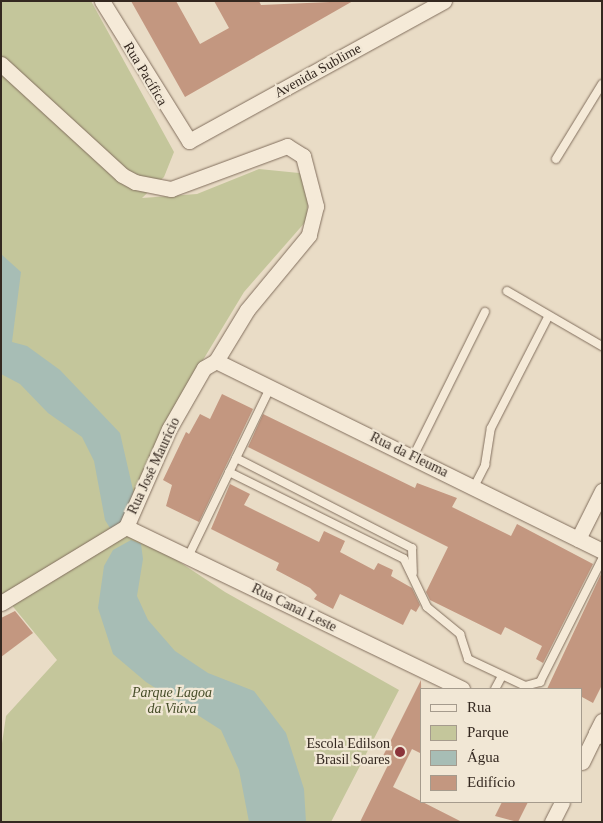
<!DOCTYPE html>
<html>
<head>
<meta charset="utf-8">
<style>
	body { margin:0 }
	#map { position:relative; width:603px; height:823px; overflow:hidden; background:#e9dcc6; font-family:"Times New Roman",serif }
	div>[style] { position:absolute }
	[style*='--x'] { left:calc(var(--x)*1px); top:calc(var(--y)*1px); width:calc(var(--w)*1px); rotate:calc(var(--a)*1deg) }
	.green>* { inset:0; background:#c4c69b }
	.water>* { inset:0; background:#a7bdb5 }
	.building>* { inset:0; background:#c39780 }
	.roads { filter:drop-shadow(0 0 1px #826f5e) drop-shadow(0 0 1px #826f5e) }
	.service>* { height:8px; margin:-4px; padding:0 4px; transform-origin:4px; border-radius:4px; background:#f5ead8 }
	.minor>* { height:15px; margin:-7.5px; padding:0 7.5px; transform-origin:7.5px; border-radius:7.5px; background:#f5ead8 }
	.dots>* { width:14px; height:14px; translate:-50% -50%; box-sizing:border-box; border:2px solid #f1e7d5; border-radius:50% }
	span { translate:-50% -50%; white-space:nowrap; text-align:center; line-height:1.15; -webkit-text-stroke:4.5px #f1e7d5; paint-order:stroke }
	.street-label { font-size:14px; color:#342820 }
	.park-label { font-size:14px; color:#474e29; font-style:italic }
	.poi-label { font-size:14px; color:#342820 }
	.right { translate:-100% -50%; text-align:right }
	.frame { position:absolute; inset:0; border:2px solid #342820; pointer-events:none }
	.legend { position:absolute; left:420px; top:688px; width:162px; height:115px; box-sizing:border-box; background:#f1e7d5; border:1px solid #a59b8d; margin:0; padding:6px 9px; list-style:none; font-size:15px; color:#342820 }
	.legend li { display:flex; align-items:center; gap:10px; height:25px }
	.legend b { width:25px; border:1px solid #a59b8d }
</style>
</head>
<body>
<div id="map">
	<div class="green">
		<div style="clip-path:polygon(1px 1px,91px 1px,174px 152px,164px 177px,142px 198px,197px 194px,259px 169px,309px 174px,307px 220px,244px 292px,168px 418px,128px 528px,225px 592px,399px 690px,331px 822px,1px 822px,1px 750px,6px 716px,57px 660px,1px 592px)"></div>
	</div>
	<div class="water">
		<div style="clip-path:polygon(1px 254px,21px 272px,12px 342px,27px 346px,60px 370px,120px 433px,136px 503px,113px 533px,105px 520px,94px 461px,82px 437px,48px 413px,20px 384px,1px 374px)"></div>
		<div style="clip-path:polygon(131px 540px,141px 544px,143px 559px,137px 596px,148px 620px,175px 651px,208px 673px,254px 691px,286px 733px,304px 789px,306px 822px,249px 822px,239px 770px,221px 730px,146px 682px,113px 654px,98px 608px,104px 566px,113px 550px)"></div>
	</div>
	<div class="building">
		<div style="clip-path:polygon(131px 1px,176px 1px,200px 44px,229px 28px,214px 1px,259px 1px,261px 5px,353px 1px,185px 97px)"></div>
		<div style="clip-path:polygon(222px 394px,253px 409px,199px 522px,166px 506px,172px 485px,163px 480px,186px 432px,189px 434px,200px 414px,210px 419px)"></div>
		<div style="clip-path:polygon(263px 414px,415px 488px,417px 483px,457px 498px,452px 507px,511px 536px,517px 524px,593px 564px,543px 663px,536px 659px,542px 646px,505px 627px,501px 635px,430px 600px,426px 592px,448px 547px,248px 447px)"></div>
		<div style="clip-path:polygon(230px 484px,250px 494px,244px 505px,319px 542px,324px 531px,345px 541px,340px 552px,374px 570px,378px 563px,393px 570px,391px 576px,412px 588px,420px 605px,416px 612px,411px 609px,403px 625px,340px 594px,333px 609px,314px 599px,317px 595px,310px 588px,276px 570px,279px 563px,211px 529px)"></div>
		<div style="clip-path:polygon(602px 572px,602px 685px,593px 703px,582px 697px,582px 689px,547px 689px)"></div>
		<div style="clip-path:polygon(15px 611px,33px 633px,1px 657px,1px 618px)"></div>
		<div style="clip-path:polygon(421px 680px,422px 754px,412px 749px,393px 787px,462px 822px,360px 822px,389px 763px,381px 760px)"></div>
		<div style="clip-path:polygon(502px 802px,528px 802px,518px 822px,495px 816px)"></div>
	</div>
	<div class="roads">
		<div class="service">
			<div style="--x:556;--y:159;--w:88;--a:-58.5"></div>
			<div style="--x:507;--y:291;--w:110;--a:30.1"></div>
			<div style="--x:413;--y:457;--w:162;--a:-63.6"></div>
			<div style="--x:236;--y:458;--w:198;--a:27.1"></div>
			<div style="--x:412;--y:548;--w:25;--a:88"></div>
			<div style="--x:229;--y:472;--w:195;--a:26.4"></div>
			<div style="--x:404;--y:559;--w:53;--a:64.4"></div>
			<div style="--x:427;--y:607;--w:43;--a:39.3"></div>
			<div style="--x:460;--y:634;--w:26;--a:72"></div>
			<div style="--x:468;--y:659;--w:63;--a:25.3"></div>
			<div style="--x:525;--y:686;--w:16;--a:-15"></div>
			<div style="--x:540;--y:682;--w:138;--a:-63.2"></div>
			<div style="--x:474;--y:487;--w:25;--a:-63"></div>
			<div style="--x:485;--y:465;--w:37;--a:-81"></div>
			<div style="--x:491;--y:428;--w:125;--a:-62.8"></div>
			<div style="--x:188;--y:557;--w:190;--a:-64.1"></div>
			<div style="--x:495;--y:689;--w:15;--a:-62"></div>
		</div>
		<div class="minor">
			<div style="--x:102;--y:1;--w:165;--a:58.1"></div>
			<div style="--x:189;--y:141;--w:291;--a:-28.8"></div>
			<div style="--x:1;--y:64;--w:164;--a:42.5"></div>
			<div style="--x:122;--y:175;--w:15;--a:28"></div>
			<div style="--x:135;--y:182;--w:37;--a:11"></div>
			<div style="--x:171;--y:189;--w:124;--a:-20.3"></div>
			<div style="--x:287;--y:146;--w:19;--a:32"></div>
			<div style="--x:303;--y:156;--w:52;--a:75.4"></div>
			<div style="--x:316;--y:206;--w:30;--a:104"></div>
			<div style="--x:309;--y:235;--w:97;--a:129.6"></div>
			<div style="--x:247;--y:310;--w:60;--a:121.3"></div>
			<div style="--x:216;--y:361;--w:430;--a:26.2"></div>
			<div style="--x:126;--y:527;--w:373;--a:25.7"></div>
			<div style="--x:578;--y:539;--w:54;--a:-63.4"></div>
			<div style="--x:1;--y:603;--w:146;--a:-31.3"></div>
			<div style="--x:126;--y:527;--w:107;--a:-66.3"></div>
			<div style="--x:169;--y:429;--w:70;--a:-60.2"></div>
			<div style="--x:204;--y:368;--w:14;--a:-30"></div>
			<div style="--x:602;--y:721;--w:13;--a:117"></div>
			<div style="--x:596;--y:733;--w:7;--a:27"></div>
			<div style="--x:582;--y:762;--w:32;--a:-64"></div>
			<div style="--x:552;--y:822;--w:22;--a:-63"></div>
		</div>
	</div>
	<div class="dots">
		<div style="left:400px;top:752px;background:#8b343b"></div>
	</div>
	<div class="street-label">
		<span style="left:318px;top:71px;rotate:-29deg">Avenida Sublime</span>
		<span style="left:145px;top:74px;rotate:59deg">Rua Pacífica</span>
		<span style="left:409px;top:455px;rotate:26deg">Rua da Fleuma</span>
		<span style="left:154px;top:466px;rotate:-65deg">Rua José Maurício</span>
		<span style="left:294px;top:608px;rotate:26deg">Rua Canal Leste</span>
	</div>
	<div class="park-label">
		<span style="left:172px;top:701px">Parque Lagoa<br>da Viúva</span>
	</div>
	<div class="poi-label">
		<span class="right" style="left:390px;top:752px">Escola Edilson<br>Brasil Soares</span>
	</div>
	<div class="frame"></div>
	<ul class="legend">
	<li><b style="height:6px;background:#f5ead8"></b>Rua</li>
	<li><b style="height:14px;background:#c4c69b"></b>Parque</li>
	<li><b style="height:14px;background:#a7bdb5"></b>Água</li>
	<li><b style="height:14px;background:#c39780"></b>Edifício</li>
	</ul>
</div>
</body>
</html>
